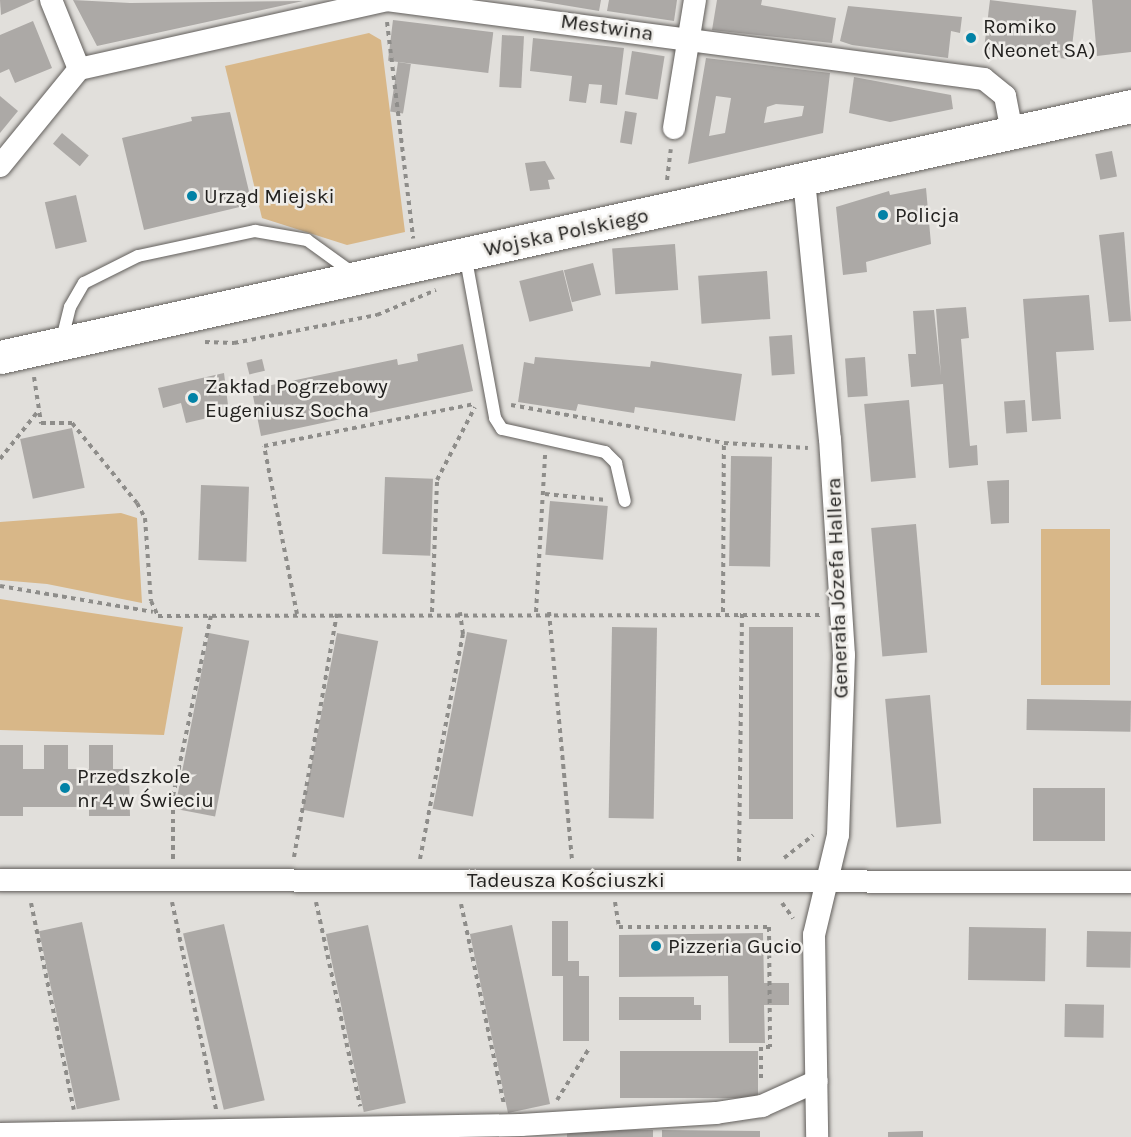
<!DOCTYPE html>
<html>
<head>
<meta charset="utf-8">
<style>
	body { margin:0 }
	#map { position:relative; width:1131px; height:1137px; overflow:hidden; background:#e1dfdb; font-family:Karla,sans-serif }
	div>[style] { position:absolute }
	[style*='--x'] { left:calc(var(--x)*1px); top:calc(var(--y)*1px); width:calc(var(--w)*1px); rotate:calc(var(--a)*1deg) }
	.green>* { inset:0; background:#d8b788; transform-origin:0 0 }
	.building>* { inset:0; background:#aca9a6; transform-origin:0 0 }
	.path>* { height:4px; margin-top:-2px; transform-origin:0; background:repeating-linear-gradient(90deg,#8e8d8a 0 4.5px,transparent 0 9px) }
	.roads { filter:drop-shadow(0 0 2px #625f5c) drop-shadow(0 0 2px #625f5c) }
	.lane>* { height:12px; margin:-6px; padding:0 6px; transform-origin:6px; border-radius:6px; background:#fff }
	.street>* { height:22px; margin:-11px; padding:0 11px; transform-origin:11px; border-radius:11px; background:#fff }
	.secondary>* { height:33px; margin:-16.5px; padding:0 16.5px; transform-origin:16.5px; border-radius:16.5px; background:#fff }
	.dots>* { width:16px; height:16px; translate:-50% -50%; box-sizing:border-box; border:3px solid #eeece8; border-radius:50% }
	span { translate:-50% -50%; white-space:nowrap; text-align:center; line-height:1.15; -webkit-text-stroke:5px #eeece8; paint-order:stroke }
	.poi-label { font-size:21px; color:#22211f }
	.left { translate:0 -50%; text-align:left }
	.street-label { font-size:21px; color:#22211f }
</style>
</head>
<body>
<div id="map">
	<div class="green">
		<div style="clip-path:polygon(369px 33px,381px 40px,405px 232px,347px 245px,262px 218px,225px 66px)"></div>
		<div style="clip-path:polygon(121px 513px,137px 518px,142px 603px,47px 584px,0 580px,0 522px)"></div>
		<div style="left:1041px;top:529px;width:69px;height:156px"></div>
		<div style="clip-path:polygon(0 599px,183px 627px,164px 735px,0 730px)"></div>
	</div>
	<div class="building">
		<div style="clip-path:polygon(0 0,35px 0,1px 15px)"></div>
		<div style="clip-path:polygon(73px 0,130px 3px,303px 1px,97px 46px)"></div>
		<div style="clip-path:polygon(533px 0,601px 0,599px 11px)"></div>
		<div style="clip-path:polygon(609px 0,677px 0,674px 21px,607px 11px)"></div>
		<div style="clip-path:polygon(717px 0,762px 0,761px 5px,836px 18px,832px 43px,712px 30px)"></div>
		<div style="left:990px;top:0;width:87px;height:49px;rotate:7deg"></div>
		<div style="clip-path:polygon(1092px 0,1131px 0,1131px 52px,1097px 56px)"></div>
		<div style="clip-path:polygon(848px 6px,962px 17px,960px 33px,951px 31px,948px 58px,852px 45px,840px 41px)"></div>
		<div style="left:393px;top:20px;width:101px;height:41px;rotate:7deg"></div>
		<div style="clip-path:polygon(33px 21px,52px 68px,15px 83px,9px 69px,0 73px,0 35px)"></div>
		<div style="left:502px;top:35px;width:22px;height:52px;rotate:3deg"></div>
		<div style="clip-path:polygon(533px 38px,624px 48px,617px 105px,600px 103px,602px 85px,589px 84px,586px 103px,569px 101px,572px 76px,530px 71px)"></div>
		<div style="left:632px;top:51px;width:33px;height:44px;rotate:9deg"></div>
		<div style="clip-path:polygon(evenodd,706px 58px,830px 73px,823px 133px,688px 164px,706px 58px,716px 96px,731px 98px,725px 133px,709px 136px,716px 96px,706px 58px,776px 104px,804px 106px,802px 116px,764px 123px,767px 107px,776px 104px)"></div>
		<div style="left:398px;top:62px;width:13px;height:50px;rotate:9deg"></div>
		<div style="clip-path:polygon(854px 77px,951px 95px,953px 109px,890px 122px,849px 113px)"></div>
		<div style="clip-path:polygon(0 96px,18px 111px,0 133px)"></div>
		<div style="left:625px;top:111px;width:12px;height:32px;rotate:9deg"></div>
		<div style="clip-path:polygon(230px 112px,252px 204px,144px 230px,122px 138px,192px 121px,191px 117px)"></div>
		<div style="left:62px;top:133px;width:35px;height:14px;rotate:40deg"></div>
		<div style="left:1112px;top:151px;width:26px;height:17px;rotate:79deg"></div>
		<div style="clip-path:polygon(545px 161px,555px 179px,548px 180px,550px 189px,530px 191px,525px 163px)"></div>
		<div style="clip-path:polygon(926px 188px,931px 244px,866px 262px,867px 272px,843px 275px,836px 207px,889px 191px,890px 195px)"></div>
		<div style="left:76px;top:195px;width:48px;height:32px;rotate:77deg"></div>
		<div style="clip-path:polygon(1124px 232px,1131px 321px,1109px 322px,1099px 235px)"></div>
		<div style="left:675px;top:244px;width:46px;height:63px;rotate:86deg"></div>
		<div style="left:593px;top:263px;width:33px;height:30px;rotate:76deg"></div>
		<div style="left:563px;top:270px;width:42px;height:45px;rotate:76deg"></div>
		<div style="left:767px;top:271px;width:48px;height:69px;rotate:86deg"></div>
		<div style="clip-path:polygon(1089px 295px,1094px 350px,1056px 352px,1061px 419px,1032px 421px,1023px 299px)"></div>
		<div style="clip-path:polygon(966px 307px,969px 338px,961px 339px,970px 446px,977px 445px,978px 465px,949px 468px,943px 384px,911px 387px,908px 354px,916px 354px,913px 311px,934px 310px,941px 376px,936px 309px)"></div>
		<div style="left:792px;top:335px;width:39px;height:23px;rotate:86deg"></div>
		<div style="clip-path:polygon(463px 344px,473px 391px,261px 436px,253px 396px,263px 394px,262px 387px,397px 359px,398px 365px,418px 361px,417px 354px)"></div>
		<div style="clip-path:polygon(535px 357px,650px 367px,651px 361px,742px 374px,735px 421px,635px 407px,634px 413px,578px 404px,576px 411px,518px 402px,524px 362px,534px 364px)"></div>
		<div style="left:865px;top:357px;width:39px;height:20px;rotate:86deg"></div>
		<div style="left:262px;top:359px;width:12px;height:16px;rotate:76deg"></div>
		<div style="clip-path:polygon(224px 373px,229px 413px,186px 423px,181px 403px,163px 408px,158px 388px)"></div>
		<div style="left:909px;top:400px;width:78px;height:45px;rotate:85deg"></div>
		<div style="left:1025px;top:400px;width:32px;height:21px;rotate:86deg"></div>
		<div style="left:72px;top:428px;width:61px;height:53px;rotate:78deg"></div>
		<div style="left:731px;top:456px;width:41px;height:110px;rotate:1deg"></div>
		<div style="left:385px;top:477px;width:48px;height:77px;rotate:2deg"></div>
		<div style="clip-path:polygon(1009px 480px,1009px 523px,991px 524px,987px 481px)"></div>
		<div style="left:201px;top:485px;width:48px;height:75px;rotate:2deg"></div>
		<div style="left:550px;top:501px;width:58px;height:54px;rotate:5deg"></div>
		<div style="left:916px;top:524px;width:129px;height:45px;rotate:85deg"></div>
		<div style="left:612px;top:627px;width:45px;height:191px;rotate:1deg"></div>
		<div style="left:749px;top:627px;width:44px;height:192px"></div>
		<div style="left:467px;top:632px;width:41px;height:180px;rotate:11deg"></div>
		<div style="left:209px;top:633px;width:41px;height:179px;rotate:11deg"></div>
		<div style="left:337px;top:633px;width:42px;height:180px;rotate:11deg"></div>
		<div style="left:930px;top:695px;width:129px;height:45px;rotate:85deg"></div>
		<div style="left:1027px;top:699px;width:104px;height:31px;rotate:1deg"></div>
		<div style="clip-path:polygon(0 745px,23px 745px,23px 769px,44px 769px,44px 745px,68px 745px,68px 769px,89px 769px,89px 745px,113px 745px,113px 769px,129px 769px,130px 816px,89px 816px,89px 807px,23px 807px,23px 816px,0 816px)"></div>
		<div style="left:1033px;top:788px;width:72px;height:53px"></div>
		<div style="clip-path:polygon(552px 921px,568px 921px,568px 961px,579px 961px,579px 976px,589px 976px,589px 1041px,563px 1041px,563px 976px,552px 976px)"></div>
		<div style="left:82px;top:922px;width:182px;height:44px;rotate:78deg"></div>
		<div style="left:224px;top:924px;width:181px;height:42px;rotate:77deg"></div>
		<div style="left:368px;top:925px;width:182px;height:43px;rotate:78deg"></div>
		<div style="left:512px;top:925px;width:183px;height:43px;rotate:78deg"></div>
		<div style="left:969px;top:927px;width:77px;height:53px;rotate:1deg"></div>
		<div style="left:1087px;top:931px;width:44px;height:36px;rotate:1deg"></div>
		<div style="clip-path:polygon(763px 933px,764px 983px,789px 983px,789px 1005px,764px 1005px,765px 1043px,729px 1043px,728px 976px,619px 977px,619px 935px)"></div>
		<div style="clip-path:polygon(619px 997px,694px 997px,694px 1005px,701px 1005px,701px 1020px,619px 1020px)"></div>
		<div style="left:1065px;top:1004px;width:39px;height:33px;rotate:1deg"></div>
		<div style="left:758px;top:1051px;width:47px;height:138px;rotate:90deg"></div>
		<div style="left:567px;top:1130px;width:86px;height:7px"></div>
		<div style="clip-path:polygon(662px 1130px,760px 1131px,760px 1137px,662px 1137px)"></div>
		<div style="clip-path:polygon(923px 1131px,923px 1137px,888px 1137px,888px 1132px)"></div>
	</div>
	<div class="path">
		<div style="--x:387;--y:22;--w:218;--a:83.1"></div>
		<div style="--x:667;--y:180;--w:31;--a:-83"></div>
		<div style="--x:205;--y:342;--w:29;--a:2"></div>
		<div style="--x:234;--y:343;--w:146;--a:-11.1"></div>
		<div style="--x:377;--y:315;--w:64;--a:-23"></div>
		<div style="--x:34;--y:377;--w:47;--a:81.3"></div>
		<div style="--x:41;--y:423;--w:31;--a:0"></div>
		<div style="--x:72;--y:423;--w:103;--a:50.9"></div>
		<div style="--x:137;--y:503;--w:17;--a:62"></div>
		<div style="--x:145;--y:518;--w:83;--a:85.9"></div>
		<div style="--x:151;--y:601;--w:17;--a:65"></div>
		<div style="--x:158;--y:616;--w:662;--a:-0.09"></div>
		<div style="--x:511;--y:405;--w:216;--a:10.1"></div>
		<div style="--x:724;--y:443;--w:84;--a:3.4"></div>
		<div style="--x:0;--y:459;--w:63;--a:-51.5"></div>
		<div style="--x:545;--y:494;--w:62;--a:5.5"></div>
		<div style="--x:0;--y:586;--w:155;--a:9.6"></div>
		<div style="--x:432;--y:612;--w:132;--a:-87.8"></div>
		<div style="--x:437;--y:480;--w:82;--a:-62.5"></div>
		<div style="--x:536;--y:612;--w:158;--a:-86.7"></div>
		<div style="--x:549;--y:612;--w:248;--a:84.7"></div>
		<div style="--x:723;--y:612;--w:169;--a:-89.7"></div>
		<div style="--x:297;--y:614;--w:171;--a:-101.1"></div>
		<div style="--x:264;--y:446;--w:215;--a:-11.3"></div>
		<div style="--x:294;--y:857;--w:247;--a:-80"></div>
		<div style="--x:784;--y:858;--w:37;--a:-38"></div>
		<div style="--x:173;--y:859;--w:63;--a:-90"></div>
		<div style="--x:173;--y:796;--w:184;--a:-78.1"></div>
		<div style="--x:420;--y:859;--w:229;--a:-79.2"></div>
		<div style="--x:463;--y:634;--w:22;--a:-98"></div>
		<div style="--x:739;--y:861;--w:248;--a:-89.3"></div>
		<div style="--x:172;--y:902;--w:212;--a:78"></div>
		<div style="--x:316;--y:902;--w:209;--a:77.8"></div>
		<div style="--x:615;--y:902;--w:25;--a:81"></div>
		<div style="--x:619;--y:927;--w:150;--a:0"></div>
		<div style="--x:769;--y:927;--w:120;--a:89.5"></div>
		<div style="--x:770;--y:1047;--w:9;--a:180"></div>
		<div style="--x:761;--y:1047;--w:34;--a:90"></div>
		<div style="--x:31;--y:903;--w:211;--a:78.3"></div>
		<div style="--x:782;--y:903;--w:19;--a:54"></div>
		<div style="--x:461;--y:904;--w:205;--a:77.9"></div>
		<div style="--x:769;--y:943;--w:25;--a:0"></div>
		<div style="--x:557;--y:1100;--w:62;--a:-58.1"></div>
	</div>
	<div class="roads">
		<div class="lane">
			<div style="--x:465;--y:254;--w:167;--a:79.6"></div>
			<div style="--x:495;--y:418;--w:13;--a:58"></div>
			<div style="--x:502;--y:429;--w:106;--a:12.6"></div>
			<div style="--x:605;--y:452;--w:16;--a:45"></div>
			<div style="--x:616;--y:463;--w:39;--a:77"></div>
			<div style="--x:62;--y:339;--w:33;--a:-76"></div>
			<div style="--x:70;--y:307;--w:28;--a:-60"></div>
			<div style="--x:84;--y:283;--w:60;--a:-26.6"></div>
			<div style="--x:138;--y:256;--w:120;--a:-12.1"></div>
			<div style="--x:255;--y:231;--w:53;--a:9.8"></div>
			<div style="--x:307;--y:240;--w:57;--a:35.7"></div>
		</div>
		<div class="street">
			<div style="--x:51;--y:0;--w:74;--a:67.9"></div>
			<div style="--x:674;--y:128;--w:130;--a:-80.7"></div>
			<div style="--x:0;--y:166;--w:125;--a:-50.8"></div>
			<div style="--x:79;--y:69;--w:316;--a:-12.6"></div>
			<div style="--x:387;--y:0;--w:602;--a:7.54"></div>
			<div style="--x:984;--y:79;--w:27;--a:39"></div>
			<div style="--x:1005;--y:96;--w:38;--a:79"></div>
			<div style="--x:804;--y:180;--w:260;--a:84.3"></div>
			<div style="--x:830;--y:439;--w:216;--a:86.3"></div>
			<div style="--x:844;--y:655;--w:180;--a:91.9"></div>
			<div style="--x:838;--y:835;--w:103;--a:103.5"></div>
			<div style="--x:814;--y:935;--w:202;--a:89.1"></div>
			<div style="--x:0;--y:880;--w:1131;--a:0.1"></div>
			<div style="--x:0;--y:1134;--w:521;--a:-0.99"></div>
			<div style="--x:521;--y:1125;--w:195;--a:-3.5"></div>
			<div style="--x:716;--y:1113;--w:47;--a:-8.7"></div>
			<div style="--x:762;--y:1106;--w:60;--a:-24.4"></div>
		</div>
		<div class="secondary">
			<div style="--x:0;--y:357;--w:1159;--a:-12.51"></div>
		</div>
	</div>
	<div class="dots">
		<div style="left:971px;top:38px;background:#0282a6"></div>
		<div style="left:192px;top:196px;background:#0282a6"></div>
		<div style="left:883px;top:215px;background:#0282a6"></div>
		<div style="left:193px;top:398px;background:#0282a6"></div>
		<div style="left:65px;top:788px;background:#0282a6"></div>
		<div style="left:656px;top:946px;background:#0282a6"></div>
	</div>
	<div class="poi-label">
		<span class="left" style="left:983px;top:38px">Romiko<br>(Neonet SA)</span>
		<span class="left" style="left:204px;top:196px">Urząd Miejski</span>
		<span class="left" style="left:895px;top:215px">Policja</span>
		<span class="left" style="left:205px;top:398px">Zakład Pogrzebowy<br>Eugeniusz Socha</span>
		<span class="left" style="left:77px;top:788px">Przedszkole<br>nr 4 w Świeciu</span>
		<span class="left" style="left:668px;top:946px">Pizzeria Gucio</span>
	</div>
	<div class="street-label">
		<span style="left:607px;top:27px;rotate:8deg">Mestwina</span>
		<span style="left:566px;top:232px;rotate:-12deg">Wojska Polskiego</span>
		<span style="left:837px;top:588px;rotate:-92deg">Generała Józefa Hallera</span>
		<span style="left:566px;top:880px">Tadeusza Kościuszki</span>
	</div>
</div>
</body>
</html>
